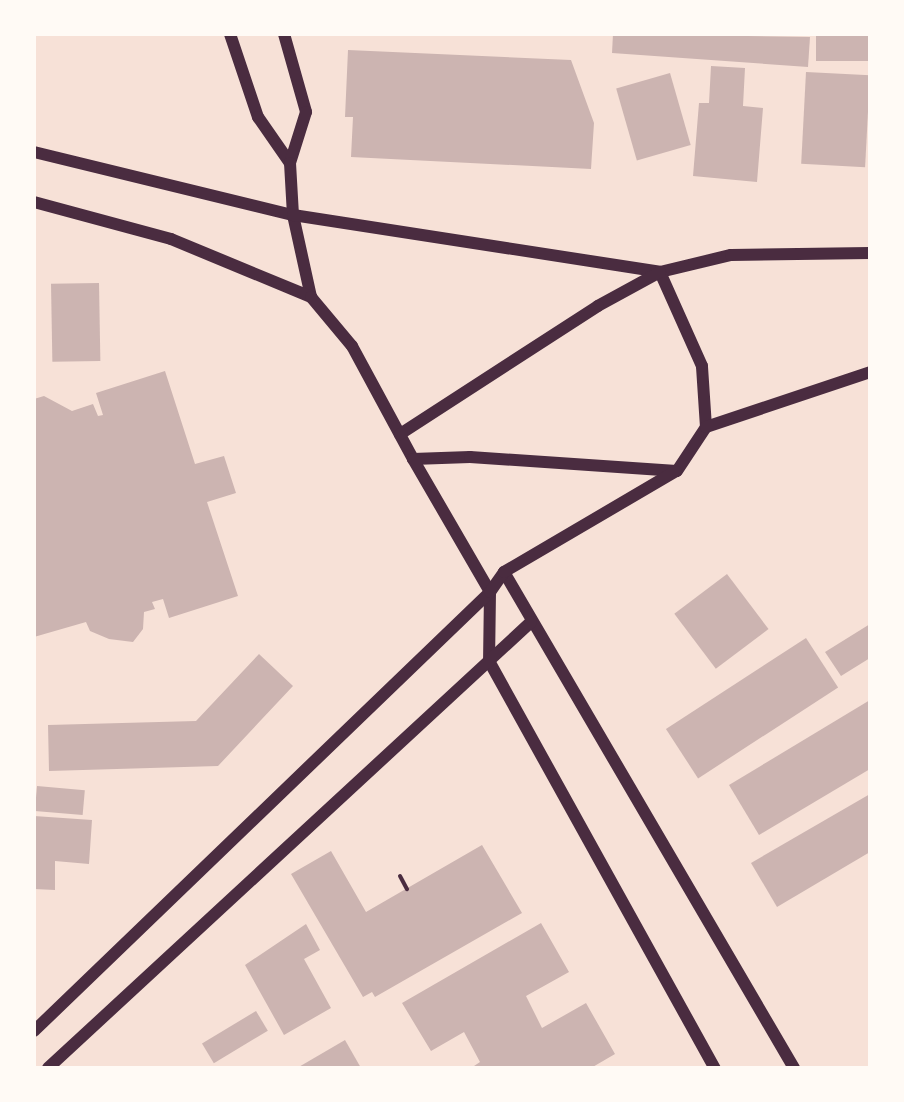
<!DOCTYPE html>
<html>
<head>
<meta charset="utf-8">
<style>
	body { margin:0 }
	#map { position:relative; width:904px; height:1102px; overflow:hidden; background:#f7e1d7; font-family:Overpass,sans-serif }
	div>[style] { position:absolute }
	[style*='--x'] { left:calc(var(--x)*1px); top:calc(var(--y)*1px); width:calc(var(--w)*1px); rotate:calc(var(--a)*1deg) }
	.building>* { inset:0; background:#ccb4b1; transform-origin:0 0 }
	.path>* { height:4px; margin:-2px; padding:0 2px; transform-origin:2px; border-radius:2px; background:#4a2c40 }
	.secondary>* { height:12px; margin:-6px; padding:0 6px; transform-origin:6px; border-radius:6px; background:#4a2c40 }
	span { translate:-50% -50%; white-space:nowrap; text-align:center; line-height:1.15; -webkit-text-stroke:5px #fffaf5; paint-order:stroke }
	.frame { position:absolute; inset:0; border:36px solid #fffaf5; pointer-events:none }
</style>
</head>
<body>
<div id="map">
	<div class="building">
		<div style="clip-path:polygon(613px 34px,810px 37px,808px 67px,612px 53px)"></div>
		<div style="left:816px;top:34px;width:54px;height:27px"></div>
		<div style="clip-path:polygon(348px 50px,571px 60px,594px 123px,591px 169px,351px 157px,353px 117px,345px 117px)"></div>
		<div style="clip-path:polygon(711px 66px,745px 68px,743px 106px,763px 108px,757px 182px,693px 176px,699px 103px,709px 103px)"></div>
		<div style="left:806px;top:72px;width:64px;height:92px;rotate:3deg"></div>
		<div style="left:670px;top:73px;width:75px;height:56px;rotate:74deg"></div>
		<div style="left:99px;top:283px;width:78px;height:48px;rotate:89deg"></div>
		<div style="clip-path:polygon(165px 371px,195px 464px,224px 456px,236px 493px,207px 502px,238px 596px,169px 618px,163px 599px,152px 602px,155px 609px,144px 612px,143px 629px,133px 642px,109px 639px,90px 631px,86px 622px,34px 637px,34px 399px,44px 396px,72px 411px,93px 404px,98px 416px,103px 415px,96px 393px)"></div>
		<div style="left:727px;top:574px;width:69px;height:66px;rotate:53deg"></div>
		<div style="clip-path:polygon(870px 624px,870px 658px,841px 676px,825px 652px)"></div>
		<div style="left:806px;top:638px;width:59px;height:167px;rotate:57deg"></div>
		<div style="clip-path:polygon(259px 654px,293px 686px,218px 766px,49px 771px,48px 725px,196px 721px)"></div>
		<div style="clip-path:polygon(870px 700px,870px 769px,759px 835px,729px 785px)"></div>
		<div style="left:37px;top:786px;width:48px;height:25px;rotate:5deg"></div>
		<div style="clip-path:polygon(870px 794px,870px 852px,777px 907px,751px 863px)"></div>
		<div style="clip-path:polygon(34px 816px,92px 820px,89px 864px,55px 861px,55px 890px,34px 889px)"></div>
		<div style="clip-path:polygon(482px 845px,522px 913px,375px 997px,372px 992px,363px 997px,291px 874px,331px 851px,366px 912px)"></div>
		<div style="clip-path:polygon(541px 923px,569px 972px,526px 996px,542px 1028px,586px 1003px,615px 1054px,591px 1068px,471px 1068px,480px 1062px,464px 1032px,431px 1051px,402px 1003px)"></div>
		<div style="clip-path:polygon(306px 924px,320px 950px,304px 959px,331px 1008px,284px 1035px,245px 965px)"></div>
		<div style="left:256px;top:1011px;width:23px;height:63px;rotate:59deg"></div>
		<div style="clip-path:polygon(345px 1040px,361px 1068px,297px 1068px)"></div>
	</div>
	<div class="path">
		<div style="--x:400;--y:876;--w:15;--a:62"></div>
	</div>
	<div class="secondary">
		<div style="--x:230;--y:34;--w:88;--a:71.4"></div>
		<div style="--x:258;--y:117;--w:56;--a:55.2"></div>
		<div style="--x:284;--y:34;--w:81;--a:74.2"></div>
		<div style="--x:306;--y:112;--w:53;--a:107.4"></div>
		<div style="--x:290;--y:163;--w:52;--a:86.7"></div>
		<div style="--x:293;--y:215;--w:84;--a:77.6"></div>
		<div style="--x:34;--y:152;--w:267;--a:13.7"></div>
		<div style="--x:293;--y:215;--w:371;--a:8.8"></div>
		<div style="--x:660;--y:272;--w:73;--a:-13.5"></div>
		<div style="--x:731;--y:255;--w:139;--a:-0.8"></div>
		<div style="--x:34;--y:202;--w:142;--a:15.1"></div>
		<div style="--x:171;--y:239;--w:152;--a:22.5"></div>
		<div style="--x:311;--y:297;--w:64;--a:50.1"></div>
		<div style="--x:352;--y:346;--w:128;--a:61.6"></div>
		<div style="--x:413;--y:459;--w:57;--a:-2"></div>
		<div style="--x:470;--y:457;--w:207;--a:3.9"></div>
		<div style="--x:677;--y:471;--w:53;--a:-56.6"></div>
		<div style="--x:706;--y:427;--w:61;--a:-93.8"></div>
		<div style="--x:702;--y:366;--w:103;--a:-114.1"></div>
		<div style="--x:660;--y:272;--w:71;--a:151.3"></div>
		<div style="--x:598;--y:306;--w:236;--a:147.1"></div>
		<div style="--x:706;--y:427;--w:173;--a:-18.5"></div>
		<div style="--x:413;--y:459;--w:154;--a:59.9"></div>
		<div style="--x:490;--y:592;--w:69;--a:90.8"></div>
		<div style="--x:489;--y:661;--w:466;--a:61"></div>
		<div style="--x:504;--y:572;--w:575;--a:59.69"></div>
		<div style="--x:34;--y:1031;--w:633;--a:-43.91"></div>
		<div style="--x:490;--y:592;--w:24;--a:-55"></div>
		<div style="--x:504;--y:572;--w:199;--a:-30.4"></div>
		<div style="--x:48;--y:1068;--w:657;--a:-42.72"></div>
	</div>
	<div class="frame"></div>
</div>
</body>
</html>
